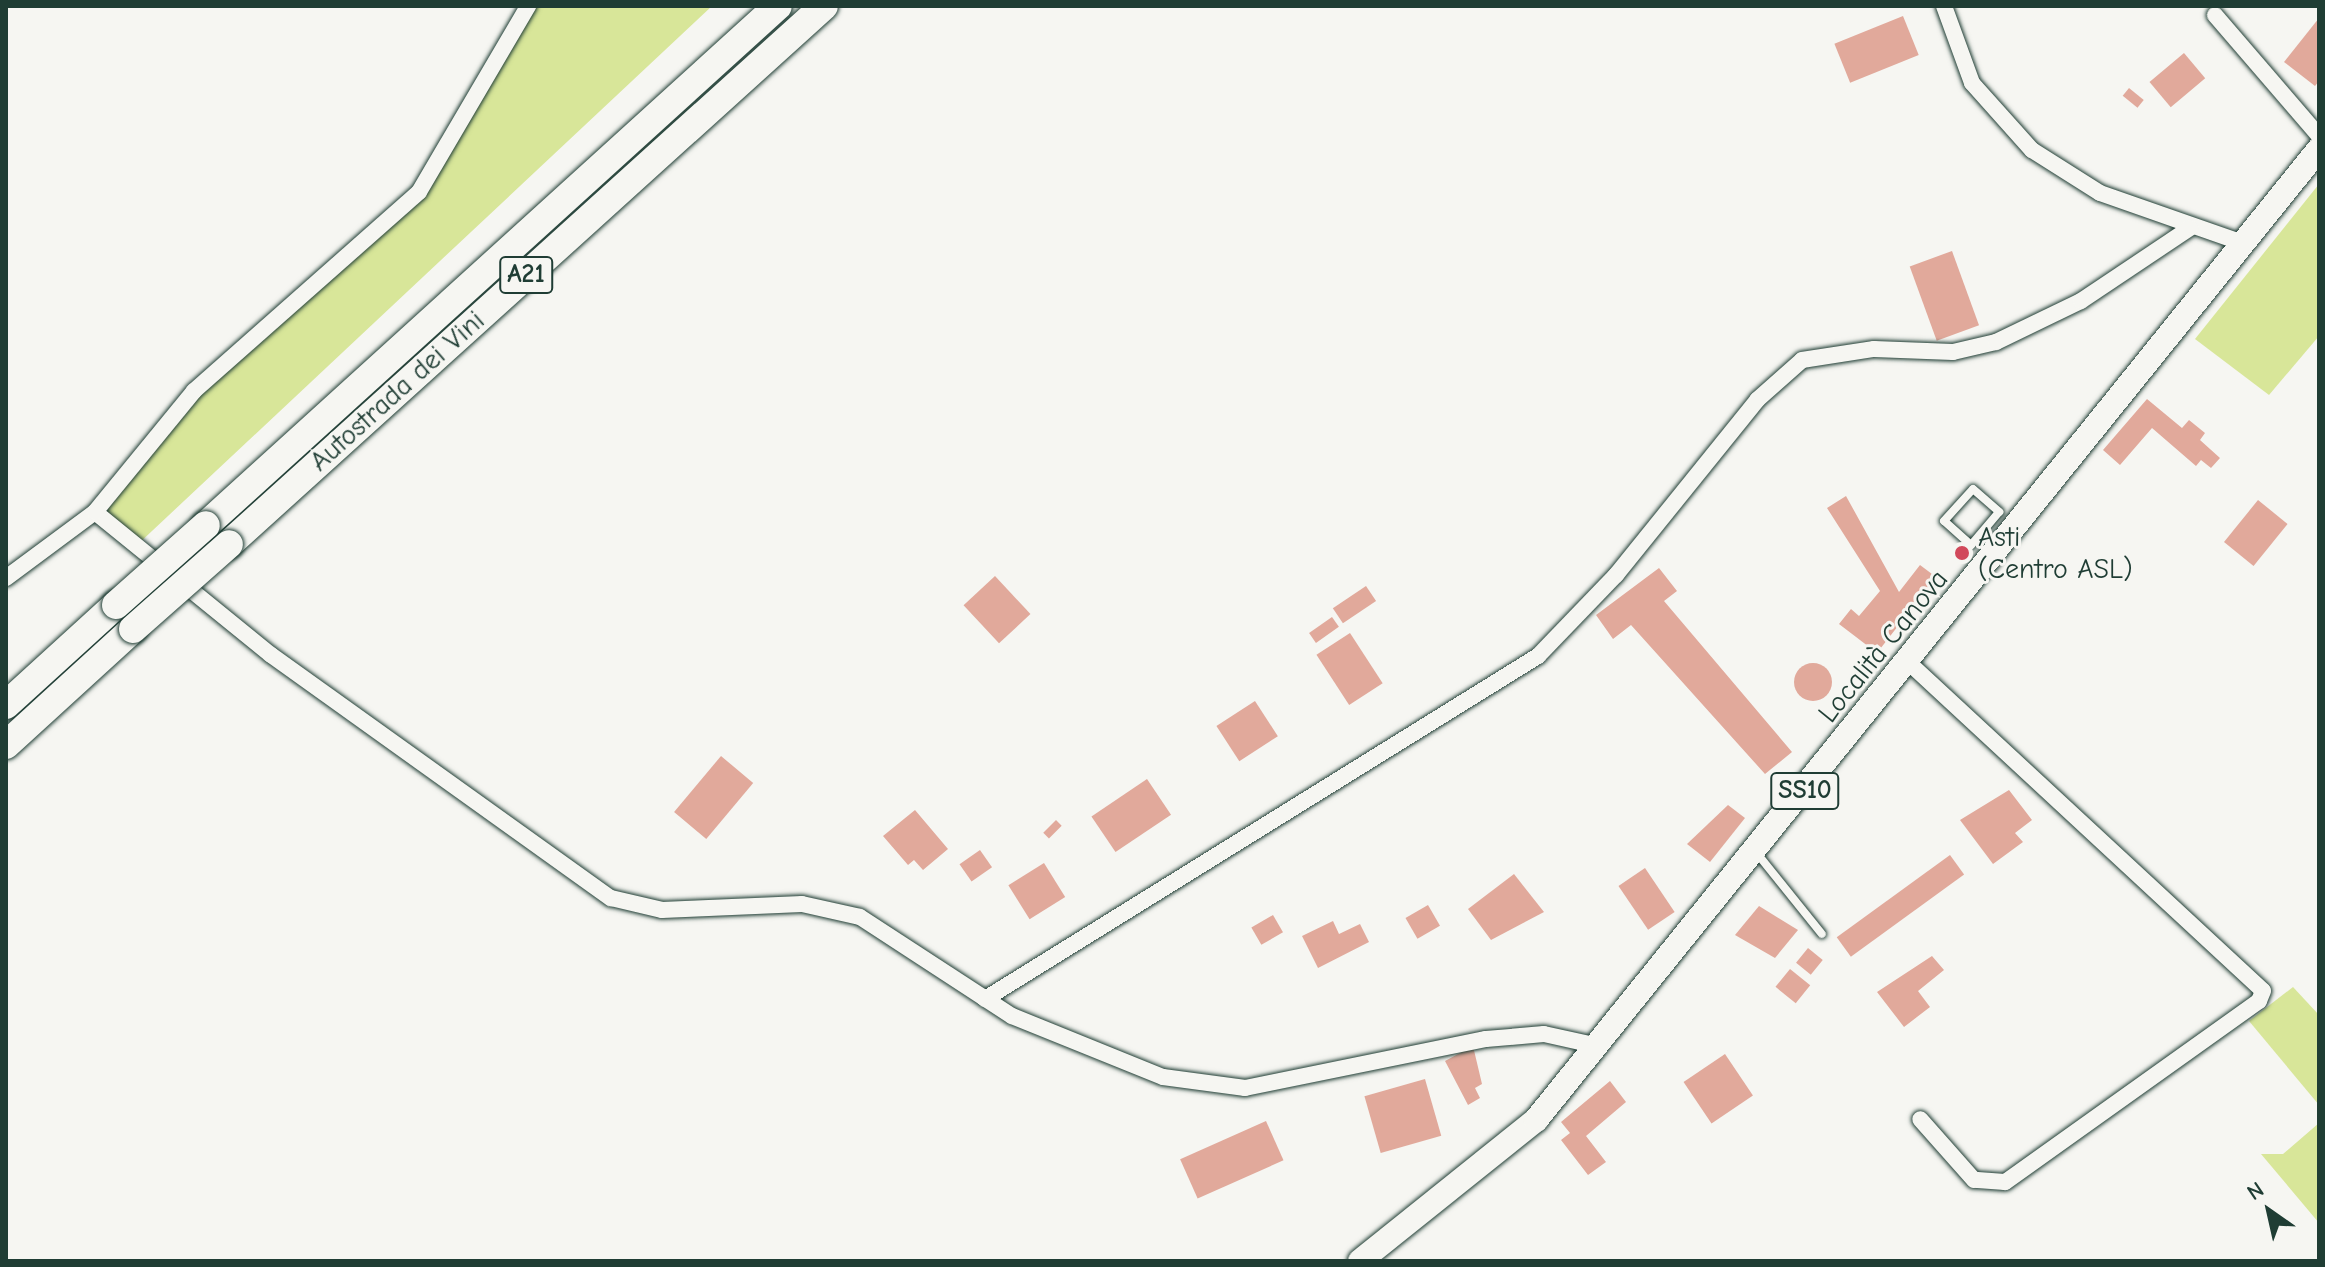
<!DOCTYPE html>
<html>
<head>
<meta charset="utf-8">
<style>
	body { margin:0 }
	#map { position:relative; width:2325px; height:1267px; overflow:hidden; background:#f6f6f2; font-family:"Comic Neue",sans-serif }
	div>[style] { position:absolute }
	[style*='--x'] { left:calc(var(--x)*1px); top:calc(var(--y)*1px); width:calc(var(--w)*1px); rotate:calc(var(--a)*1deg) }
	.green>* { inset:0; background:#d8e699 }
	.building>* { inset:0; background:#e1a99b; transform-origin:0 0 }
	.round { border-radius:50% }
	.roads { filter:drop-shadow(0 0 2px #1f3d34) drop-shadow(0 0 2px #1f3d34) }
	.service>* { height:8px; margin:-4px; padding:0 4px; transform-origin:4px; border-radius:4px; background:#f6f6f2 }
	.minor>* { height:16px; margin:-8px; padding:0 8px; transform-origin:8px; border-radius:8px; background:#f6f6f2 }
	.primary>* { height:24px; margin:-12px; padding:0 12px; transform-origin:12px; border-radius:12px; background:#f6f6f2 }
	.motorway>* { height:28px; margin:-14px; padding:0 14px; transform-origin:14px; border-radius:14px; background:#f6f6f2 }
	.bridges { filter:drop-shadow(0 0 2px #1f3d34) drop-shadow(0 0 2px #1f3d34) }
	.motorway-bridge>* { height:28px; margin:-14px; padding:0 14px; transform-origin:14px; border-radius:14px; background:#f6f6f2 }
	.dots>* { width:22px; height:22px; translate:-50% -50%; box-sizing:border-box; border:4px solid #f6f6f2; border-radius:50% }
	span { translate:-50% -50%; white-space:nowrap; text-align:center; line-height:1.15; -webkit-text-stroke:6px #f6f6f2; paint-order:stroke }
	.shield-label span { padding:2px 6px; background:#f6f6f2; border:2px solid; border-radius:6px; -webkit-text-stroke-width:0 }
	.shield-label { font-size:26px; color:#1f3d34; font-weight:700 }
	.street-label { font-size:28px; color:#1f3d34 }
	.poi-label { font-size:28px; color:#1f3d34 }
	.left { translate:0 -50%; text-align:left }
	.frame { position:absolute; inset:0; border:8px solid #1f3d34; pointer-events:none }
	.north { position:absolute; left:2229px; top:1171px; width:80px; height:80px; -webkit-text-stroke:6px #f6f6f2; paint-order:stroke; rotate:326deg; font-size:22px; font-weight:700; line-height:32px; text-align:center; color:#1f3d34 }
	.north::after { content:''; display:block; margin:auto; width:28px; height:36px; background:#1f3d34; clip-path:polygon(50% 0,100% 100%,50% 72%,0 100%) }
</style>
</head>
<body>
<div id="map">
	<div class="green">
		<div style="clip-path:polygon(527px 6px,712px 6px,136px 546px,95px 512px,194px 391px,419px 192px)"></div>
		<div style="clip-path:polygon(2319px 184px,2319px 336px,2269px 395px,2195px 339px)"></div>
		<div style="clip-path:polygon(2293px 987px,2319px 1015px,2319px 1105px,2249px 1021px)"></div>
		<div style="clip-path:polygon(2319px 1123px,2319px 1223px,2261px 1154px,2283px 1154px)"></div>
	</div>
	<div class="building">
		<div style="left:1903px;top:16px;width:42px;height:74px;rotate:68deg"></div>
		<div style="clip-path:polygon(2319px 18px,2319px 81px,2315px 86px,2284px 62px)"></div>
		<div style="left:2184px;top:53px;width:33px;height:45px;rotate:50deg"></div>
		<div style="left:2129px;top:88px;width:19px;height:10px;rotate:39deg"></div>
		<div style="left:1952px;top:251px;width:79px;height:45px;rotate:70deg"></div>
		<div style="clip-path:polygon(2147px 399px,2182px 428px,2189px 420px,2205px 433px,2200px 440px,2220px 458px,2211px 468px,2201px 460px,2196px 466px,2152px 428px,2120px 465px,2103px 450px)"></div>
		<div style="clip-path:polygon(1846px 496px,1899px 592px,1920px 565px,1936px 577px,1877px 653px,1839px 624px,1851px 609px,1859px 616px,1880px 591px,1827px 508px)"></div>
		<div style="left:2258px;top:500px;width:38px;height:54px;rotate:39deg"></div>
		<div style="clip-path:polygon(1659px 568px,1677px 591px,1664px 601px,1792px 752px,1765px 774px,1631px 625px,1613px 639px,1596px 615px)"></div>
		<div style="left:995px;top:576px;width:52px;height:43px;rotate:47deg"></div>
		<div style="left:1366px;top:586px;width:18px;height:40px;rotate:56deg"></div>
		<div style="left:1332px;top:617px;width:12px;height:28px;rotate:55deg"></div>
		<div style="left:1350px;top:633px;width:60px;height:40px;rotate:57deg"></div>
		<div class="round" style="left:1794px;top:663px;width:38px;height:38px"></div>
		<div style="left:1255px;top:701px;width:42px;height:46px;rotate:57deg"></div>
		<div style="left:721px;top:756px;width:42px;height:73px;rotate:40deg"></div>
		<div style="left:1147px;top:779px;width:43px;height:67px;rotate:56deg"></div>
		<div style="clip-path:polygon(2009px 790px,2032px 820px,2015px 833px,2023px 842px,1993px 864px,1960px 820px)"></div>
		<div style="clip-path:polygon(1728px 805px,1745px 818px,1710px 862px,1687px 844px)"></div>
		<div style="clip-path:polygon(915px 810px,948px 849px,923px 870px,914px 860px,908px 865px,883px 836px)"></div>
		<div style="left:1056px;top:820px;width:8px;height:18px;rotate:45deg"></div>
		<div style="left:980px;top:850px;width:21px;height:25px;rotate:55deg"></div>
		<div style="left:1950px;top:855px;width:24px;height:140px;rotate:54deg"></div>
		<div style="left:1044px;top:863px;width:40px;height:42px;rotate:58deg"></div>
		<div style="left:1645px;top:868px;width:53px;height:32px;rotate:56deg"></div>
		<div style="clip-path:polygon(1514px 874px,1544px 912px,1491px 940px,1468px 909px)"></div>
		<div style="left:1428px;top:905px;width:24px;height:26px;rotate:60deg"></div>
		<div style="clip-path:polygon(1759px 906px,1798px 930px,1775px 958px,1735px 935px)"></div>
		<div style="left:1273px;top:915px;width:20px;height:25px;rotate:60deg"></div>
		<div style="clip-path:polygon(1333px 921px,1339px 934px,1360px 924px,1369px 942px,1318px 968px,1302px 936px)"></div>
		<div style="left:1808px;top:948px;width:19px;height:19px;rotate:39deg"></div>
		<div style="clip-path:polygon(1932px 956px,1944px 970px,1918px 991px,1930px 1007px,1904px 1027px,1877px 992px)"></div>
		<div style="left:1790px;top:969px;width:26px;height:23px;rotate:39deg"></div>
		<div style="clip-path:polygon(1473px 1046px,1482px 1084px,1475px 1088px,1480px 1098px,1468px 1105px,1445px 1061px)"></div>
		<div style="left:1725px;top:1054px;width:50px;height:50px;rotate:56deg"></div>
		<div style="left:1425px;top:1079px;width:59px;height:63px;rotate:74deg"></div>
		<div style="clip-path:polygon(1610px 1081px,1626px 1102px,1586px 1136px,1606px 1162px,1588px 1175px,1561px 1140px,1570px 1133px,1561px 1122px)"></div>
		<div style="left:1266px;top:1121px;width:43px;height:94px;rotate:66deg"></div>
	</div>
	<div class="roads">
		<div class="service">
			<div style="--x:1973;--y:489;--w:35;--a:41"></div>
			<div style="--x:1999;--y:512;--w:43;--a:130.3"></div>
			<div style="--x:1971;--y:545;--w:36;--a:-138"></div>
			<div style="--x:1944;--y:521;--w:43;--a:-47.8"></div>
			<div style="--x:1756;--y:852;--w:105;--a:51.2"></div>
		</div>
		<div class="minor">
			<div style="--x:1944;--y:6;--w:82;--a:70"></div>
			<div style="--x:1972;--y:83;--w:90;--a:48.2"></div>
			<div style="--x:2032;--y:150;--w:80;--a:32.3"></div>
			<div style="--x:2100;--y:193;--w:151;--a:19.3"></div>
			<div style="--x:2215;--y:15;--w:160;--a:49.3"></div>
			<div style="--x:95;--y:512;--w:227;--a:39.1"></div>
			<div style="--x:271;--y:655;--w:418;--a:35.6"></div>
			<div style="--x:611;--y:898;--w:52;--a:13.2"></div>
			<div style="--x:662;--y:910;--w:140;--a:-2.5"></div>
			<div style="--x:802;--y:904;--w:59;--a:12.6"></div>
			<div style="--x:860;--y:917;--w:181;--a:33.1"></div>
			<div style="--x:1012;--y:1016;--w:163;--a:22"></div>
			<div style="--x:1163;--y:1077;--w:83;--a:7.6"></div>
			<div style="--x:1245;--y:1088;--w:246;--a:-11.5"></div>
			<div style="--x:1486;--y:1039;--w:58;--a:-4.9"></div>
			<div style="--x:1544;--y:1034;--w:55;--a:12.5"></div>
			<div style="--x:6;--y:578;--w:111;--a:-36.6"></div>
			<div style="--x:95;--y:512;--w:156;--a:-50.7"></div>
			<div style="--x:194;--y:391;--w:300;--a:-41.5"></div>
			<div style="--x:419;--y:192;--w:216;--a:-59.6"></div>
			<div style="--x:1907;--y:661;--w:485;--a:42.8"></div>
			<div style="--x:2263;--y:991;--w:11;--a:112"></div>
			<div style="--x:2259;--y:1001;--w:312;--a:144.5"></div>
			<div style="--x:2005;--y:1182;--w:31;--a:-176"></div>
			<div style="--x:1974;--y:1180;--w:81;--a:-131.5"></div>
			<div style="--x:985;--y:999;--w:651;--a:-31.81"></div>
			<div style="--x:1538;--y:656;--w:112;--a:-46.1"></div>
			<div style="--x:1616;--y:575;--w:225;--a:-51.1"></div>
			<div style="--x:1757;--y:400;--w:60;--a:-41.6"></div>
			<div style="--x:1802;--y:360;--w:73;--a:-8.7"></div>
			<div style="--x:1874;--y:349;--w:79;--a:2.2"></div>
			<div style="--x:1953;--y:352;--w:44;--a:-13.1"></div>
			<div style="--x:1996;--y:342;--w:94;--a:-25.8"></div>
			<div style="--x:2081;--y:301;--w:131;--a:-33.8"></div>
		</div>
		<div class="primary">
			<div style="--x:1360;--y:1261;--w:226;--a:-38.7"></div>
			<div style="--x:1536;--y:1120;--w:1247;--a:-51.12"></div>
		</div>
		<div class="motorway">
			<div style="--x:206;--y:525;--w:772;--a:-42.22"></div>
			<div style="--x:229;--y:544;--w:802;--a:-42.12"></div>
			<div style="--x:6;--y:705;--w:149;--a:-42.3"></div>
			<div style="--x:6;--y:745;--w:172;--a:-42.4"></div>
		</div>
	</div>
	<div class="bridges">
		<div class="motorway-bridge">
			<div style="--x:116;--y:605;--w:120;--a:-41.6"></div>
			<div style="--x:133;--y:629;--w:128;--a:-41.5"></div>
		</div>
	</div>
	<div class="dots">
		<div style="left:1962px;top:553px;background:#d1495b"></div>
	</div>
	<div class="shield-label">
		<span style="left:526px;top:275px">A21</span>
		<span style="left:1805px;top:791px">SS10</span>
	</div>
	<div class="street-label">
		<span style="left:397px;top:391px;rotate:-42deg">Autostrada dei Vini</span>
		<span style="left:1883px;top:646px;rotate:-51deg">Località Canova</span>
	</div>
	<div class="poi-label">
		<span class="left" style="left:1978px;top:553px">Asti<br>(Centro ASL)</span>
	</div>
	<div class="frame"></div>
	<div class="north">N</div>
</div>
</body>
</html>
